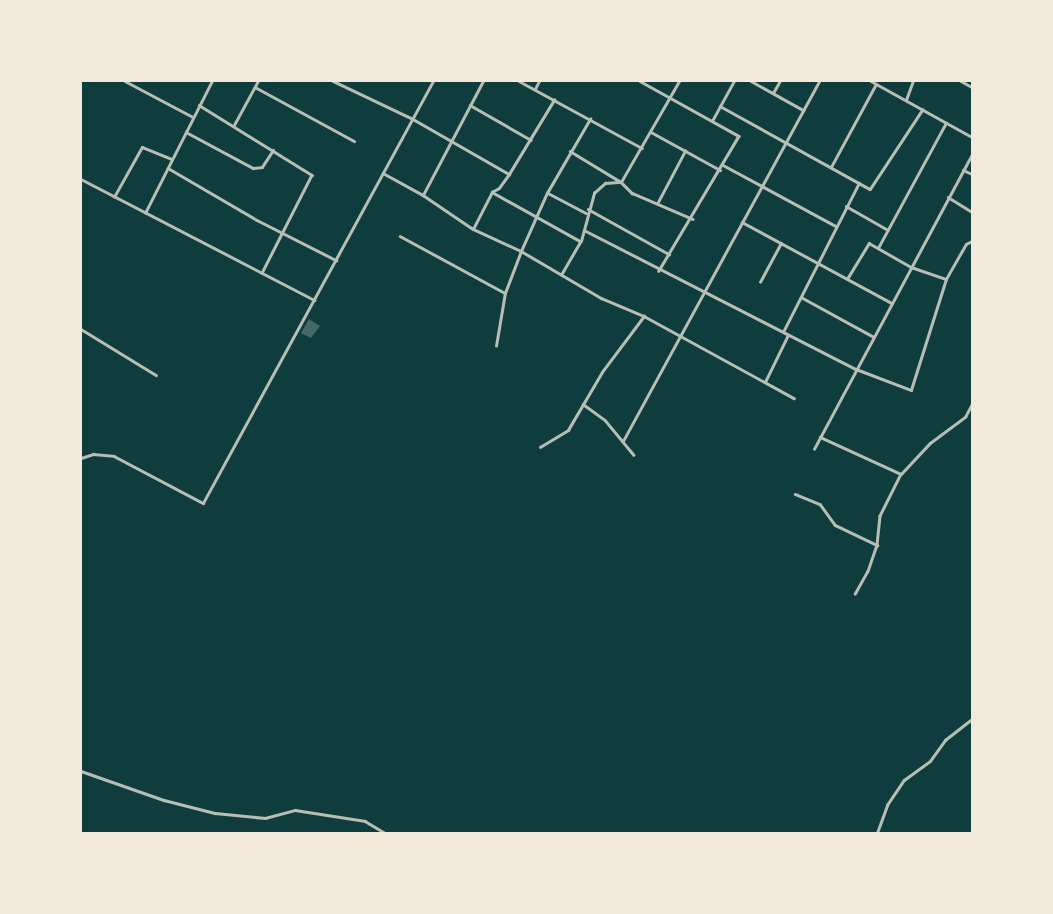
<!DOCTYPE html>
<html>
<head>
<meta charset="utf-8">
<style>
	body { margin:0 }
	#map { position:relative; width:1053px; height:914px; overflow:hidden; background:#0f3d3e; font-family:Barlow,sans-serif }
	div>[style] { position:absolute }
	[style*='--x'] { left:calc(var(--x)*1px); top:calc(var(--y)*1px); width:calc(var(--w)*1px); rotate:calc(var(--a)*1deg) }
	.building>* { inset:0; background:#486865 }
	.minor>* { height:2.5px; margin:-1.25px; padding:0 1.25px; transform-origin:1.25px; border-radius:1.25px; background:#b8beb3 }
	span { translate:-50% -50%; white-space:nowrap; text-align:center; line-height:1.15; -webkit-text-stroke:4px #f1e9da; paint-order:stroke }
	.frame { position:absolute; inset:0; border:82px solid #f1e9da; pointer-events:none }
</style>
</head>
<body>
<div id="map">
	<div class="building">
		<div style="clip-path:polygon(309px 319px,320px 326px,311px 338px,301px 333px)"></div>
	</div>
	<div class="minor">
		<div style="--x:125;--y:81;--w:77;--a:27.9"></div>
		<div style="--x:333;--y:81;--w:89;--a:25.4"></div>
		<div style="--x:413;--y:119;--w:111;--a:29.8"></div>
		<div style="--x:509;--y:174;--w:87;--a:-58.7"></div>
		<div style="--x:519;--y:81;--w:140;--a:28.6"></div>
		<div style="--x:606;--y:81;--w:2;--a:0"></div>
		<div style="--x:640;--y:81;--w:113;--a:29.1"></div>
		<div style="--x:739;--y:136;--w:157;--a:120.7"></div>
		<div style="--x:751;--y:81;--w:60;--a:29.1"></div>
		<div style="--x:871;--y:81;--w:115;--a:29"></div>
		<div style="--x:961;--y:81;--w:13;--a:29"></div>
		<div style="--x:255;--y:87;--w:113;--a:28.6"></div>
		<div style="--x:535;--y:89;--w:9;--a:-63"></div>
		<div style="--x:773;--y:93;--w:14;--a:-60"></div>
		<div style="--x:906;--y:100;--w:20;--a:-70"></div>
		<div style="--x:199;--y:105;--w:133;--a:31.8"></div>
		<div style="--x:312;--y:175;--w:110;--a:117"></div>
		<div style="--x:470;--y:105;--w:70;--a:29.8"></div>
		<div style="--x:720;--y:106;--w:171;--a:29"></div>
		<div style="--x:870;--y:189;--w:95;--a:-56.6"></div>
		<div style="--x:712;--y:121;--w:46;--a:-61.2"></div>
		<div style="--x:234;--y:125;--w:50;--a:-61.4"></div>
		<div style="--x:186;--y:132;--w:76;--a:28.2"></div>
		<div style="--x:253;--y:168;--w:9;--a:-6"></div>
		<div style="--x:262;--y:167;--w:20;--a:-57"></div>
		<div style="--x:651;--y:132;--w:79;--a:28.8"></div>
		<div style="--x:570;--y:151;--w:60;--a:31.3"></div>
		<div style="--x:621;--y:182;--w:16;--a:45"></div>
		<div style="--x:632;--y:193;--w:66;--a:23.1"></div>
		<div style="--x:723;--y:165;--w:128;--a:28.4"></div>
		<div style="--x:831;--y:167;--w:94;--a:-61.5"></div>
		<div style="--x:168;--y:168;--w:103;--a:30.3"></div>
		<div style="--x:257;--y:220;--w:89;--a:26.9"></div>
		<div style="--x:963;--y:170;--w:10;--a:24"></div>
		<div style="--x:383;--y:173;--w:46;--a:28.8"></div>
		<div style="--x:423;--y:195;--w:60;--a:34.2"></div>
		<div style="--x:473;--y:229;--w:53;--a:24.6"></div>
		<div style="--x:521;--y:251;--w:93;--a:30.4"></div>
		<div style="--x:601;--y:298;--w:47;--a:22.7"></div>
		<div style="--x:644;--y:316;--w:171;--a:28.7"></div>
		<div style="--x:81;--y:179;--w:263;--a:27.4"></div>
		<div style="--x:492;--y:192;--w:101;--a:29.1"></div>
		<div style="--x:548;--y:193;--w:43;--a:27.8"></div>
		<div style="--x:423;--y:195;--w:129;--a:-62.2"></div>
		<div style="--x:114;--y:197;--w:57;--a:-60.8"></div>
		<div style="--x:142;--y:147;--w:32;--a:22"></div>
		<div style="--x:948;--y:197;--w:28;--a:32"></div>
		<div style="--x:658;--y:202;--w:58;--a:-62.1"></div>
		<div style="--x:846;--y:206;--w:48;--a:29.7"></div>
		<div style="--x:588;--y:209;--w:93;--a:29.1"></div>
		<div style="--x:145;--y:213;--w:148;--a:-63.1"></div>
		<div style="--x:742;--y:222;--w:170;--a:28.4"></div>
		<div style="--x:473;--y:229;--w:42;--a:-62.8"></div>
		<div style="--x:492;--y:192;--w:8;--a:-30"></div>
		<div style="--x:499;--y:188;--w:17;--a:-54"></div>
		<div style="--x:584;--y:230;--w:305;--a:27.1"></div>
		<div style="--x:856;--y:369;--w:59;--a:20.9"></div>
		<div style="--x:911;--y:390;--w:116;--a:-72.5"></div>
		<div style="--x:946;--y:279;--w:40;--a:-60.3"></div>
		<div style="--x:966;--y:244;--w:7;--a:-27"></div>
		<div style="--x:400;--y:236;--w:119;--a:28.5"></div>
		<div style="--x:878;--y:248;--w:142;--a:-61.5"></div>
		<div style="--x:561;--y:275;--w:39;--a:-60"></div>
		<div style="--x:581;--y:241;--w:50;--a:-74.8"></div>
		<div style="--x:594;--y:193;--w:15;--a:-42"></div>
		<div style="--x:605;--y:183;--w:16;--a:-4"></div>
		<div style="--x:621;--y:182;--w:116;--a:-60.1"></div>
		<div style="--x:847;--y:279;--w:42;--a:-58.6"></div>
		<div style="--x:869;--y:243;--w:48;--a:29.7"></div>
		<div style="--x:911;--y:267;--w:37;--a:19"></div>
		<div style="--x:760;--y:282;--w:44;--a:-61.7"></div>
		<div style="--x:801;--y:297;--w:83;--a:28.7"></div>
		<div style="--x:81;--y:329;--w:88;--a:31.5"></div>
		<div style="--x:783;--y:332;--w:167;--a:-63"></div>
		<div style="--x:496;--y:346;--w:54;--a:-80.4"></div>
		<div style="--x:505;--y:293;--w:45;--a:-69.1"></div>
		<div style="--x:521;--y:251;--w:64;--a:-65.9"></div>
		<div style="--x:547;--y:193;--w:86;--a:-59.8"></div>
		<div style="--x:765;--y:382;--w:52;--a:-63.9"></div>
		<div style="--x:583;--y:404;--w:27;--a:36"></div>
		<div style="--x:605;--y:420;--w:45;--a:50.4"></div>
		<div style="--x:820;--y:437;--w:89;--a:24.6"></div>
		<div style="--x:901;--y:474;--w:47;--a:116.6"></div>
		<div style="--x:880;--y:516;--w:29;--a:96"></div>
		<div style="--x:877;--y:545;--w:28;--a:109"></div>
		<div style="--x:868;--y:571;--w:26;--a:119"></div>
		<div style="--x:623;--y:441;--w:410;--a:-61.4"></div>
		<div style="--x:540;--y:447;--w:33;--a:-31"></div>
		<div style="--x:568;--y:430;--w:67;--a:-59.6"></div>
		<div style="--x:602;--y:372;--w:70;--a:-53.1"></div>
		<div style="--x:814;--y:449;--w:335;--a:-61.8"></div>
		<div style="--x:81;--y:458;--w:13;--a:-18"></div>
		<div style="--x:93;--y:454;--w:21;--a:5"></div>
		<div style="--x:114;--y:456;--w:101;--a:27.8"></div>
		<div style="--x:203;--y:503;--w:481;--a:-61.4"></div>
		<div style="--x:901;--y:474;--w:42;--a:-46.9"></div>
		<div style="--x:930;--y:443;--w:44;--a:-36.6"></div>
		<div style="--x:965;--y:417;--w:15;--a:-62"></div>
		<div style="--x:795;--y:494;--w:27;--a:22"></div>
		<div style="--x:820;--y:504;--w:26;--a:54"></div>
		<div style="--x:835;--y:525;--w:47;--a:25.5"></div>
		<div style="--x:81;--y:771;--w:88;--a:19.3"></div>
		<div style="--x:164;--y:800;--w:53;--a:14.3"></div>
		<div style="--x:215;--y:813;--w:50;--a:5.7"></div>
		<div style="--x:265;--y:818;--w:31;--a:-15"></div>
		<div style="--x:295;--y:810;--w:71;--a:8.9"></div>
		<div style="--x:365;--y:821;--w:23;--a:31"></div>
		<div style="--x:877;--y:833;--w:30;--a:-70"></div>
		<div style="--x:887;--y:805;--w:30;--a:-56"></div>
		<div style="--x:904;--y:780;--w:32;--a:-36"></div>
		<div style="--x:930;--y:761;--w:26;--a:-54"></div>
		<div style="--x:945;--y:740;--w:34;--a:-38"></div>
	</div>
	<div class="frame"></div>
</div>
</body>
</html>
